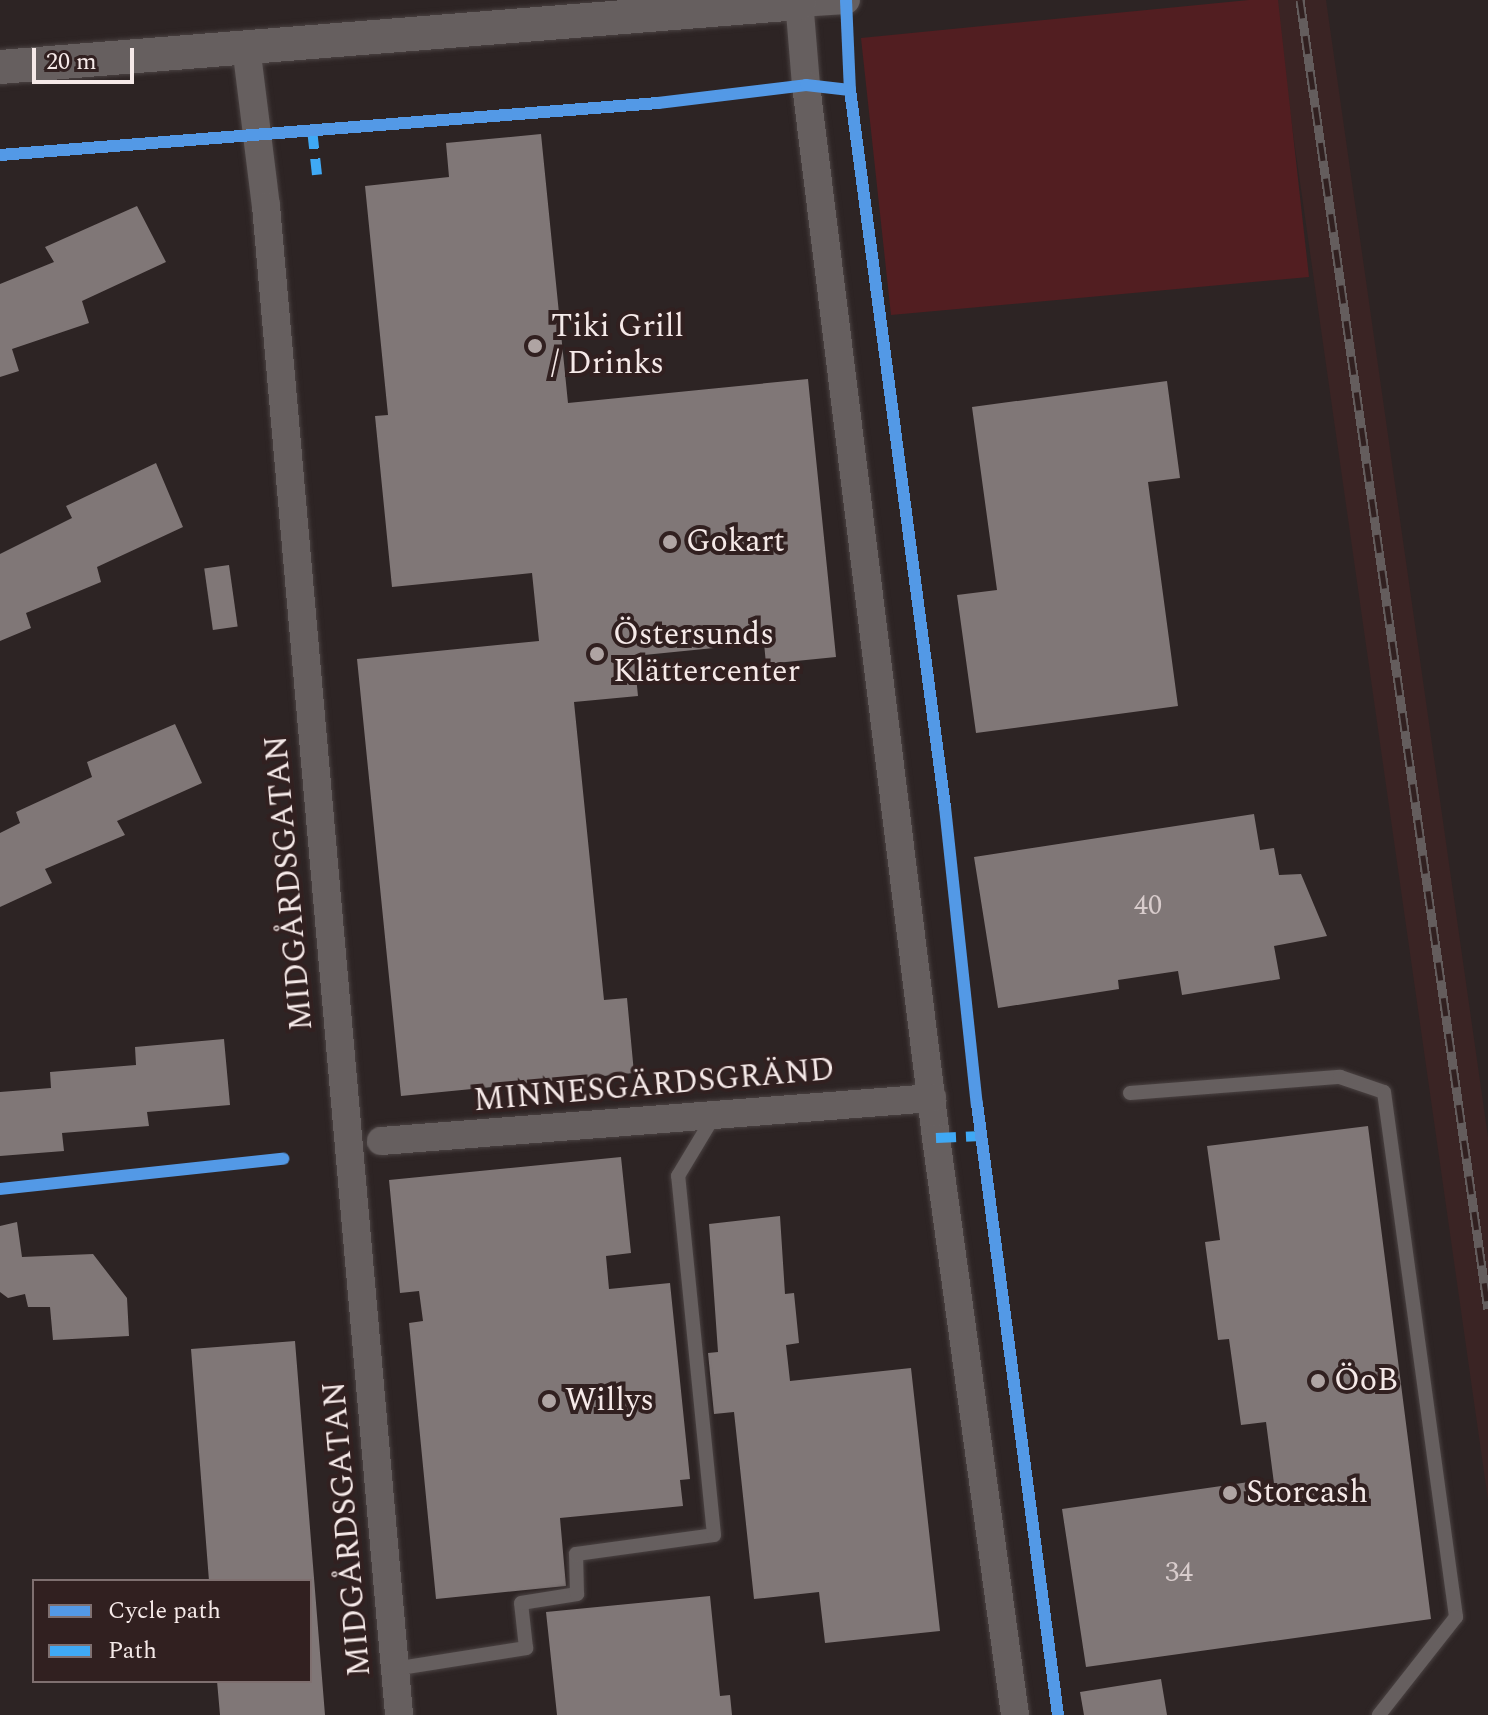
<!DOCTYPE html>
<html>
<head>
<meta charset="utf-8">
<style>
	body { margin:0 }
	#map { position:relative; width:1488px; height:1715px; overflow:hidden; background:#2d2424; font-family:Spectral,serif }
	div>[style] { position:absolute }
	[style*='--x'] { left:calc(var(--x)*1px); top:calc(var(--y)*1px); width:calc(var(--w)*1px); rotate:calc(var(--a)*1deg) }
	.built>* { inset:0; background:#3a2424 }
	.green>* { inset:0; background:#521e21 }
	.building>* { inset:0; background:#807777; transform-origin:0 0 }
	.roads { filter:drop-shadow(0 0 2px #4a4242) drop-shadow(0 0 2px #4a4242) }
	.service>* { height:14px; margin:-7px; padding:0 7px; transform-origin:7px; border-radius:7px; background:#665f5f }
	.minor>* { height:28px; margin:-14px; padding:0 14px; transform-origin:14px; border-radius:14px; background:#665f5f }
	.tertiary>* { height:34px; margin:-17px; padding:0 17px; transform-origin:17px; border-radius:17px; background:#665f5f }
	.rail>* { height:9px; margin-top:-4.5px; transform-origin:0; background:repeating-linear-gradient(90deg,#312020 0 18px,#645d5d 0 36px); box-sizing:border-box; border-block:2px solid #645d5d }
	.quiet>* { height:10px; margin-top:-5px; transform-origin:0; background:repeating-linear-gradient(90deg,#3fa9f5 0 20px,transparent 0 30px) }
	.cycleway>* { height:12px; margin:-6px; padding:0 6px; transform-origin:6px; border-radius:6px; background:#5399e6 }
	.dots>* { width:22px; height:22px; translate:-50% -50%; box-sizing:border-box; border:4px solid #312020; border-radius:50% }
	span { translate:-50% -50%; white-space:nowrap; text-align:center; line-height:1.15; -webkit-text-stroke:8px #312020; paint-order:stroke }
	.number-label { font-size:28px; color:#d8cccc }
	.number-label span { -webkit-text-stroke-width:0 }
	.poi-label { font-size:32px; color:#f5e9e8 }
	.left { translate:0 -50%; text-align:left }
	.street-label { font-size:32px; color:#f5e9e8 }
	.legend { position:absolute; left:32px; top:1579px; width:280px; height:104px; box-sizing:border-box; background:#312020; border:2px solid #7f7070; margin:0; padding:10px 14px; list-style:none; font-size:24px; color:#f5e9e8 }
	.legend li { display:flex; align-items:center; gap:16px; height:40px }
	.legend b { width:40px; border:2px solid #7f7070 }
	.scale { position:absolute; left:32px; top:48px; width:102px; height:36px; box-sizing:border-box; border:4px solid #f5e9e8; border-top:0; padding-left:10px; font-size:24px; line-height:28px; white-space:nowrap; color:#f5e9e8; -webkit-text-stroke:6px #312020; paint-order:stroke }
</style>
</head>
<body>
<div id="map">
	<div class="built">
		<div style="clip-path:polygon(1274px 0,1326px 0,1488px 1137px,1488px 1500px)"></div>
	</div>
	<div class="green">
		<div style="clip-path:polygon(1249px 0,1278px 0,1309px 277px,891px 315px,861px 38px)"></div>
	</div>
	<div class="building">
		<div style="clip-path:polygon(541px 134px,568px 403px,808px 379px,836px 657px,766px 664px,764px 643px,634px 656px,638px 696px,574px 702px,604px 1000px,627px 998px,634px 1073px,401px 1096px,357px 659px,539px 641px,532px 573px,392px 587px,375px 416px,388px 415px,365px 186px,449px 177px,446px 143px)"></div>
		<div style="clip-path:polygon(137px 206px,166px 262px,82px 301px,89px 323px,12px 349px,19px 371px,0 377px,0 284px,54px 262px,45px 247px)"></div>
		<div style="clip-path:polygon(1167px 381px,1180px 478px,1148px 482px,1178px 706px,976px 733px,957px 595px,997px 590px,972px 407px)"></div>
		<div style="clip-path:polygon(156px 463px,183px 527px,97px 567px,101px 582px,26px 613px,31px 628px,0 641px,0 554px,72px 518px,66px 506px)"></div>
		<div style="left:229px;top:565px;width:62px;height:25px;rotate:82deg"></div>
		<div style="clip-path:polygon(175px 724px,202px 783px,117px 821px,125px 835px,45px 869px,52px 883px,0 907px,0 833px,20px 823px,16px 812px,92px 777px,87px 762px)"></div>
		<div style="clip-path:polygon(1254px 814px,1260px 850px,1274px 848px,1279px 875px,1301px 874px,1327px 936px,1274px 946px,1280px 979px,1182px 995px,1178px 971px,1118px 980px,1119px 989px,998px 1008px,974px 857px)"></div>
		<div style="clip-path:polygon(224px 1039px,230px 1105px,147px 1112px,149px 1126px,62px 1133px,64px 1151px,0 1156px,0 1092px,51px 1088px,50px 1072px,136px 1065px,135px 1047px)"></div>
		<div style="clip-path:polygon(1368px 1126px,1431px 1619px,1086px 1667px,1062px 1509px,1249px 1482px,1252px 1502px,1276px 1499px,1266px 1422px,1241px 1425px,1229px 1339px,1218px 1340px,1205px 1242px,1220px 1240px,1207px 1146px)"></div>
		<div style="clip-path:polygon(621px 1157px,631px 1253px,606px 1256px,609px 1289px,670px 1283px,690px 1479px,680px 1480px,683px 1506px,560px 1518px,566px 1586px,436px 1599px,409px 1323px,423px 1321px,419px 1291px,400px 1293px,389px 1180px)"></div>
		<div style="clip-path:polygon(780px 1216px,785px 1294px,794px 1293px,799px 1343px,786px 1345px,790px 1381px,911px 1368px,940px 1631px,825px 1643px,819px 1592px,754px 1599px,734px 1412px,714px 1414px,708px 1353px,718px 1352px,709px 1224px)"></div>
		<div style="clip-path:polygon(17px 1222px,22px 1257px,93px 1254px,127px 1298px,129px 1336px,53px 1340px,50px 1307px,28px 1307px,25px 1294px,8px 1298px,0 1292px,0 1226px)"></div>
		<div style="clip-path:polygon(295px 1341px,325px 1715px,220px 1715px,217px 1681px,310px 1681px,310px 1581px,209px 1581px,191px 1349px)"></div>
		<div style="clip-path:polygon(710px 1596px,720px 1696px,730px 1695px,732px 1715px,557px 1715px,546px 1612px)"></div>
		<div style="clip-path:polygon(1161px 1679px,1167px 1715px,1084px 1715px,1080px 1692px)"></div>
	</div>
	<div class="roads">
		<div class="service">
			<div style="--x:1130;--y:1093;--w:211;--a:-4.4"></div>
			<div style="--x:1340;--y:1077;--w:46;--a:18.8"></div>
			<div style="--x:1384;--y:1092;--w:530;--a:82.19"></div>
			<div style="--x:1456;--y:1617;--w:125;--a:128.2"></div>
			<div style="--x:394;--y:1669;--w:134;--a:-9"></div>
			<div style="--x:526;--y:1648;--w:45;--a:-96.3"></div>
			<div style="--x:521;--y:1603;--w:57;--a:-9.1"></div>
			<div style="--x:577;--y:1594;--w:40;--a:-91.4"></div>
			<div style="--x:576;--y:1554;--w:139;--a:-7.8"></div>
			<div style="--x:714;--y:1535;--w:361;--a:-95.7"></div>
			<div style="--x:678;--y:1176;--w:70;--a:-59"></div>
		</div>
		<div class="minor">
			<div style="--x:799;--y:0;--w:85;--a:85.3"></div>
			<div style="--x:806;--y:85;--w:1061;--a:82.96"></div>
			<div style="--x:936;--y:1138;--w:582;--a:82.2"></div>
			<div style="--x:799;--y:3;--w:47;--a:-3.7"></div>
			<div style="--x:246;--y:46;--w:161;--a:82.9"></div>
			<div style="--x:266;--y:206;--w:1515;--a:84.96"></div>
			<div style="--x:381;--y:1141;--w:553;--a:-4.46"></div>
		</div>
		<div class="tertiary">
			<div style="--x:0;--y:67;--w:802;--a:-4.58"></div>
		</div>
	</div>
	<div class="rail">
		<div style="--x:1300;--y:0;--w:1322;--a:81.83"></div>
	</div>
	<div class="quiet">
		<div style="--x:312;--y:129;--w:46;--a:83.8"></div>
		<div style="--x:936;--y:1138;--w:46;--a:-2.5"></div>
	</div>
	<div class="cycleway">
		<div style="--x:846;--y:0;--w:90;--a:87.5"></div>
		<div style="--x:850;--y:90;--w:723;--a:82.45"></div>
		<div style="--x:945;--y:807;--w:299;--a:83.9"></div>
		<div style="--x:977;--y:1104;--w:616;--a:82.45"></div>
		<div style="--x:0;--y:155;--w:660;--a:-4.52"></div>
		<div style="--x:658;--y:103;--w:149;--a:-6.9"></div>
		<div style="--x:806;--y:85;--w:44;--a:6.5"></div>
		<div style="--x:0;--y:1189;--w:285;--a:-6.1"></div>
	</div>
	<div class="dots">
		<div style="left:535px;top:346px;background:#afa4a3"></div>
		<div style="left:670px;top:542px;background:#afa4a3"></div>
		<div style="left:597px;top:654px;background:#afa4a3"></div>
		<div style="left:1318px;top:1381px;background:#afa4a3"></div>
		<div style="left:549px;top:1401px;background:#afa4a3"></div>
		<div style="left:1230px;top:1493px;background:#afa4a3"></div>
	</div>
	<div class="number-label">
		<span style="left:1148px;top:906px">40</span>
		<span style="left:1179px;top:1573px">34</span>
	</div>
	<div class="poi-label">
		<span class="left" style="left:551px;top:346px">Tiki Grill<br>/ Drinks</span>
		<span class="left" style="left:686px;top:542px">Gokart</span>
		<span class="left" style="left:613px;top:654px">Östersunds<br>Klättercenter</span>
		<span class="left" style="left:1334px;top:1381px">ÖoB</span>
		<span class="left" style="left:565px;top:1401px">Willys</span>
		<span class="left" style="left:1246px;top:1493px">Storcash</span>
	</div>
	<div class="street-label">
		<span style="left:290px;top:883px;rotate:-95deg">MIDGÅRDSGATAN</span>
		<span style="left:654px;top:1086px;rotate:-5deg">MINNESGÄRDSGRÄND</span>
		<span style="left:348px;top:1529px;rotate:-95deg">MIDGÅRDSGATAN</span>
	</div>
	<ul class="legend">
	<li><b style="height:10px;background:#5399e6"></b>Cycle path</li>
	<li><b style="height:10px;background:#3fa9f5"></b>Path</li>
	</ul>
	<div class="scale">20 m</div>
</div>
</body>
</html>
